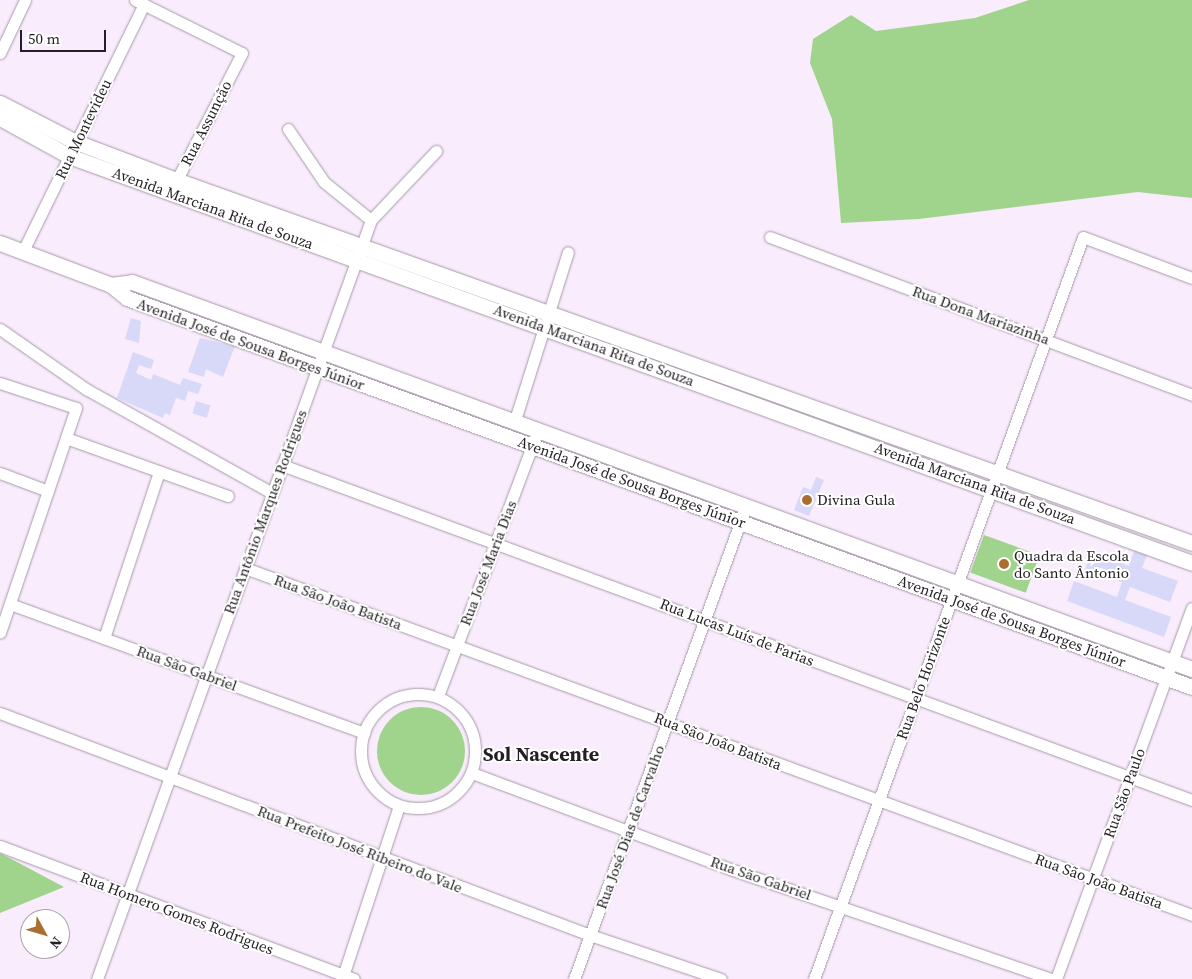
<!DOCTYPE html>
<html>
<head>
<meta charset="utf-8">
<style>
	body { margin:0 }
	#map { position:relative; width:1192px; height:979px; overflow:hidden; background:#f9ecfc; font-family:"Source Serif 4",serif }
	div>[style] { position:absolute }
	[style*='--x'] { left:calc(var(--x)*1px); top:calc(var(--y)*1px); width:calc(var(--w)*1px); rotate:calc(var(--a)*1deg) }
	.green>* { inset:0; background:#a0d38c; transform-origin:0 0 }
	.round { border-radius:50% }
	.building>* { inset:0; background:#d8d8f9; transform-origin:0 0 }
	.roads { filter:drop-shadow(0 0 1px #a699a8) drop-shadow(0 0 1px #a699a8) }
	.minor>* { height:11px; margin:-5.5px; padding:0 5.5px; transform-origin:5.5px; border-radius:5.5px; background:#fff }
	.minor>.ring { margin:-5.5px; padding:0; box-sizing:content-box; background:none; border:11px solid #fff; border-radius:50% }
	.tertiary>* { height:15px; margin:-7.5px; padding:0 7.5px; transform-origin:7.5px; border-radius:7.5px; background:#fff }
	.dots>* { width:14px; height:14px; translate:-50% -50%; box-sizing:border-box; border:2px solid #fff; border-radius:50% }
	span { translate:-50% -50%; white-space:nowrap; text-align:center; line-height:1.15; -webkit-text-stroke:4px #fff; paint-order:stroke }
	.street-label { font-size:15px; color:#241f25 }
	.poi-label { font-size:15px; color:#241f25 }
	.left { translate:0 -50%; text-align:left }
	.district-label { font-size:20px; color:#241f25; font-weight:700 }
	.north { position:absolute; left:20px; top:909px; width:50px; height:50px; box-sizing:border-box; background:#fff; border:1px solid #a7a5a8; border-radius:50%; rotate:129deg; font-size:14px; font-weight:700; line-height:20px; text-align:center; color:#241f25 }
	.north::after { content:''; display:block; margin:auto; width:18px; height:22px; background:#aa6e30; clip-path:polygon(50% 0,100% 100%,50% 72%,0 100%) }
	.scale { position:absolute; left:20px; top:30px; width:86px; height:22px; box-sizing:border-box; border:2px solid #241f25; border-top:0; padding-left:6px; font-size:15px; line-height:18px; white-space:nowrap; color:#241f25; -webkit-text-stroke:4px #fff; paint-order:stroke }
</style>
</head>
<body>
<div id="map">
	<div class="green">
		<div style="clip-path:polygon(1029px 0,1192px 0,1192px 198px,1138px 192px,919px 219px,841px 223px,832px 119px,810px 63px,813px 39px,851px 15px,876px 31px,975px 18px)"></div>
		<div style="left:984px;top:535px;width:59px;height:40px;rotate:20deg"></div>
		<div class="round" style="left:377px;top:707px;width:88px;height:88px"></div>
		<div style="clip-path:polygon(0 853px,64px 887px,0 913px)"></div>
	</div>
	<div class="building">
		<div style="clip-path:polygon(131px 318px,141px 321px,139px 343px,125px 339px)"></div>
		<div style="clip-path:polygon(200px 338px,235px 346px,223px 377px,206px 369px,204px 377px,188px 372px)"></div>
		<div style="clip-path:polygon(133px 352px,154px 360px,151px 369px,139px 365px,136px 373px,151px 380px,153px 374px,180px 385px,183px 378px,202px 384px,198px 394px,188px 391px,185px 401px,176px 398px,170px 415px,165px 413px,163px 418px,117px 398px)"></div>
		<div style="left:196px;top:401px;width:15px;height:13px;rotate:16deg"></div>
		<div style="clip-path:polygon(816px 477px,824px 480px,809px 516px,794px 510px,803px 487px,811px 490px)"></div>
		<div style="clip-path:polygon(1135px 548px,1148px 553px,1142px 568px,1178px 581px,1170px 602px,1130px 587px,1125px 600px,1171px 617px,1164px 637px,1067px 601px,1074px 581px,1117px 597px,1122px 582px,1085px 569px,1092px 552px,1129px 566px)"></div>
	</div>
	<div class="roads">
		<div class="minor">
			<div style="--x:135;--y:0;--w:119;--a:26.4"></div>
			<div style="--x:242;--y:53;--w:151;--a:117.2"></div>
			<div style="--x:0;--y:53;--w:59;--a:-64.7"></div>
			<div style="--x:288;--y:129;--w:64;--a:55.8"></div>
			<div style="--x:324;--y:182;--w:60;--a:39"></div>
			<div style="--x:770;--y:237;--w:451;--a:20.5"></div>
			<div style="--x:22;--y:253;--w:277;--a:-63.9"></div>
			<div style="--x:0;--y:329;--w:105;--a:34.9"></div>
			<div style="--x:86;--y:389;--w:213;--a:29.2"></div>
			<div style="--x:0;--y:383;--w:80;--a:18.2"></div>
			<div style="--x:76;--y:408;--w:237;--a:108.7"></div>
			<div style="--x:514;--y:423;--w:179;--a:-72.5"></div>
			<div style="--x:66;--y:438;--w:172;--a:19.7"></div>
			<div style="--x:282;--y:465;--w:970;--a:20.21"></div>
			<div style="--x:0;--y:473;--w:51;--a:20.6"></div>
			<div style="--x:245;--y:568;--w:1009;--a:20.12"></div>
			<div style="--x:10;--y:604;--w:377;--a:20"></div>
			<div style="--x:104;--y:638;--w:175;--a:-71.7"></div>
			<div class="ring" style="left:361px;top:694px;width:103px;height:103px"></div>
			<div style="--x:438;--y:696;--w:284;--a:-69.4"></div>
			<div style="--x:0;--y:713;--w:630;--a:20.62"></div>
			<div style="--x:590;--y:935;--w:138;--a:18.6"></div>
			<div style="--x:472;--y:773;--w:278;--a:20.4"></div>
			<div style="--x:733;--y:870;--w:337;--a:18.9"></div>
			<div style="--x:0;--y:846;--w:378;--a:20.6"></div>
			<div style="--x:97;--y:979;--w:807;--a:-70.15"></div>
			<div style="--x:371;--y:220;--w:95;--a:-46.7"></div>
			<div style="--x:342;--y:979;--w:182;--a:-71.8"></div>
			<div style="--x:574;--y:979;--w:503;--a:-70.02"></div>
			<div style="--x:814;--y:979;--w:789;--a:-70.07"></div>
			<div style="--x:1083;--y:237;--w:116;--a:20.6"></div>
			<div style="--x:1056;--y:979;--w:395;--a:-69.9"></div>
		</div>
		<div class="tertiary">
			<div style="--x:0;--y:103;--w:85;--a:27.2"></div>
			<div style="--x:76;--y:142;--w:107;--a:20.8"></div>
			<div style="--x:176;--y:180;--w:1079;--a:19.66"></div>
			<div style="--x:0;--y:118;--w:79;--a:28.8"></div>
			<div style="--x:69;--y:156;--w:1194;--a:19.92"></div>
			<div style="--x:0;--y:243;--w:119;--a:20.7"></div>
			<div style="--x:111;--y:285;--w:21;--a:39"></div>
			<div style="--x:127;--y:298;--w:1134;--a:20.07"></div>
			<div style="--x:111;--y:285;--w:21;--a:-8"></div>
			<div style="--x:132;--y:282;--w:1128;--a:20.06"></div>
		</div>
	</div>
	<div class="dots">
		<div style="left:807px;top:500px;background:#aa6e30"></div>
		<div style="left:1004px;top:564px;background:#aa6e30"></div>
	</div>
	<div class="street-label">
		<span style="left:206px;top:123px;rotate:-63deg">Rua Assunção</span>
		<span style="left:83px;top:129px;rotate:-64deg">Rua Montevideu</span>
		<span style="left:213px;top:208px;rotate:20deg">Avenida Marciana Rita de Souza</span>
		<span style="left:981px;top:315px;rotate:20deg">Rua Dona Mariazinha</span>
		<span style="left:251px;top:344px;rotate:20deg">Avenida José de Sousa Borges Júnior</span>
		<span style="left:594px;top:345px;rotate:20deg">Avenida Marciana Rita de Souza</span>
		<span style="left:632px;top:482px;rotate:20deg">Avenida José de Sousa Borges Júnior</span>
		<span style="left:975px;top:483px;rotate:20deg">Avenida Marciana Rita de Souza</span>
		<span style="left:265px;top:512px;rotate:-70deg">Rua Antônio Marques Rodrigues</span>
		<span style="left:488px;top:563px;rotate:-69deg">Rua José Maria Dias</span>
		<span style="left:338px;top:602px;rotate:20deg">Rua São João Batista</span>
		<span style="left:1012px;top:621px;rotate:20deg">Avenida José de Sousa Borges Júnior</span>
		<span style="left:737px;top:632px;rotate:21deg">Rua Lucas Luís de Farias</span>
		<span style="left:187px;top:668px;rotate:20deg">Rua São Gabriel</span>
		<span style="left:923px;top:678px;rotate:-70deg">Rua Belo Horizonte</span>
		<span style="left:718px;top:741px;rotate:21deg">Rua São João Batista</span>
		<span style="left:1124px;top:793px;rotate:-70deg">Rua São Paulo</span>
		<span style="left:630px;top:827px;rotate:-70deg">Rua José Dias de Carvalho</span>
		<span style="left:360px;top:849px;rotate:21deg">Rua Prefeito José Ribeiro do Vale</span>
		<span style="left:761px;top:878px;rotate:19deg">Rua São Gabriel</span>
		<span style="left:1099px;top:881px;rotate:20deg">Rua São João Batista</span>
		<span style="left:177px;top:913px;rotate:21deg">Rua Homero Gomes Rodrigues</span>
	</div>
	<div class="poi-label">
		<span class="left" style="left:817px;top:500px">Divina Gula</span>
		<span class="left" style="left:1014px;top:564px">Quadra da Escola<br>do Santo Ântonio</span>
	</div>
	<div class="district-label">
		<span style="left:541px;top:754px">Sol Nascente</span>
	</div>
	<div class="north">N</div>
	<div class="scale">50 m</div>
</div>
</body>
</html>
